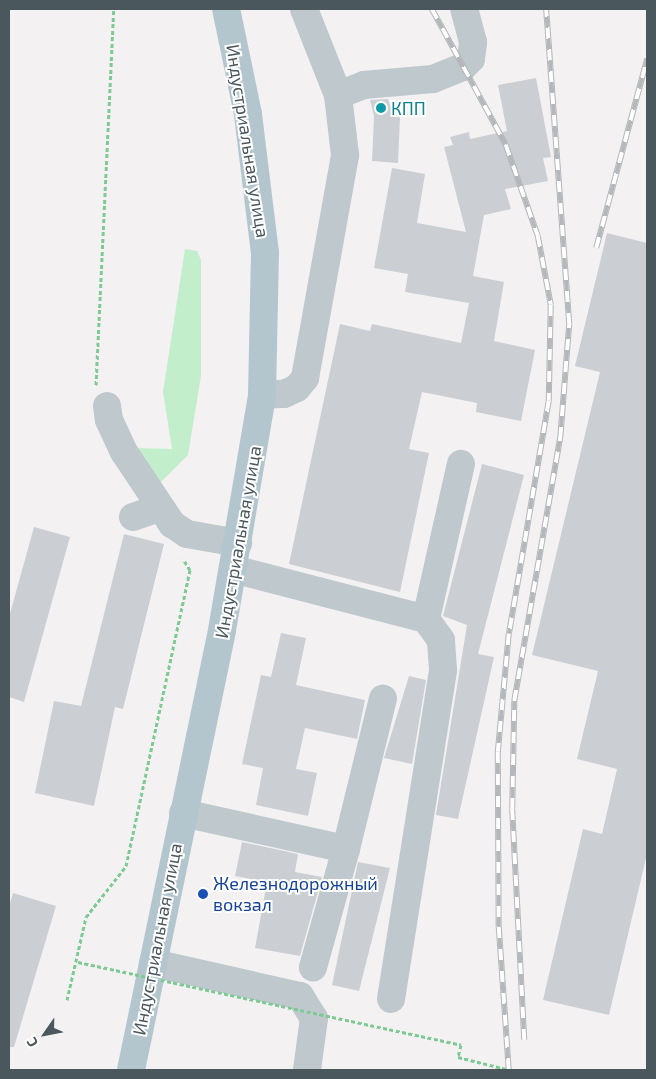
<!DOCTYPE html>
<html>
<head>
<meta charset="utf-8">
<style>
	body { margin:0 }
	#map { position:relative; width:656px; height:1079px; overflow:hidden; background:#f3f1f2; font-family:"Exo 2",sans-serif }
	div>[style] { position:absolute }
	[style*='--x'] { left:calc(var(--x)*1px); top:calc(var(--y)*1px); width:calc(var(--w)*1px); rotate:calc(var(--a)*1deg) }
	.green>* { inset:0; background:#c3eecb }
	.building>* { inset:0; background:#cbcfd3 }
	.path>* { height:3px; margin-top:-1.5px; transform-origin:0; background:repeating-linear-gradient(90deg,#7dca94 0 4px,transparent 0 6.5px) }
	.minor>* { height:28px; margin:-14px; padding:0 14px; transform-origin:14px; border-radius:14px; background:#bec8cd }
	.major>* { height:28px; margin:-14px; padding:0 14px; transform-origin:14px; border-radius:14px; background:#b3c6ce }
	.rail>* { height:5.5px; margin-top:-2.75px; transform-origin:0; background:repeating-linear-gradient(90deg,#fff 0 11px,#b4b8bb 0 22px); box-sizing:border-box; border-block:1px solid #b4b8bb }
	.path-bridge>* { height:3px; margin-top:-1.5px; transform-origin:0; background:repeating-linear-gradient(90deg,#7dca94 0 4px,transparent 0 6.5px) }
	.dots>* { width:14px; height:14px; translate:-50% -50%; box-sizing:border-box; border:2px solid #fff; border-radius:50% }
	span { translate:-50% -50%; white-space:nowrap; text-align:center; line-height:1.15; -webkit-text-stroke:4px #fff; paint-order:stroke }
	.culture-label { font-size:18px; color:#0d838f }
	.left { translate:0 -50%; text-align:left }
	.street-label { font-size:18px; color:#4a585e }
	.transit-label { font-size:18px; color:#164399 }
	.frame { position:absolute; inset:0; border:10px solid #4a585e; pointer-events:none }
	.north { position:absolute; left:20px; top:1009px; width:50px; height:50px; -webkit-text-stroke:4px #fff; paint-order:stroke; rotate:237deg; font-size:14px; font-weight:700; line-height:20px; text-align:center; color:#4a585e }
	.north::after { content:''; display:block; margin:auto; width:18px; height:22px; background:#4a585e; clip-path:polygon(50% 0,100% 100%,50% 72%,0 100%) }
</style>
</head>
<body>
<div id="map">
	<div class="green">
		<div style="clip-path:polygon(185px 249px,197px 251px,201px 260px,201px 376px,188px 455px,159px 484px,135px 448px,172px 449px,163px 392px)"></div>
	</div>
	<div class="building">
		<div style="clip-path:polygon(536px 78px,551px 157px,543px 158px,548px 181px,505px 189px,511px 209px,484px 215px,473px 276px,504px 282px,494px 341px,535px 350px,521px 421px,476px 412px,477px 403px,422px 392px,409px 449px,429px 453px,400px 592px,289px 564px,340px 324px,370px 331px,372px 324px,461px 343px,469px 303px,405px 292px,408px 274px,374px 268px,392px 168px,425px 174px,417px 223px,466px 232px,444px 147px,453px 145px,450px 137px,469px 132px,470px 139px,507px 131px,498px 85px)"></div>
		<div style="clip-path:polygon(388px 99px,394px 117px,400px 117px,398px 163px,372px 161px,374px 116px,370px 100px)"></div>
		<div style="clip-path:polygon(607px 233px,647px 243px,647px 854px,609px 1015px,543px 1000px,583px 829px,602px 834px,617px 769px,577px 759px,598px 671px,532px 655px,600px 372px,575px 366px)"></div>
		<div style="clip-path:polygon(482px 464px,524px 475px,478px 654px,494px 657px,458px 819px,436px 815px,467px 625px,443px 616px)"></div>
		<div style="clip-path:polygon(34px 527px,70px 537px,24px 702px,9px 697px,9px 617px)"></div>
		<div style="clip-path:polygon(124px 534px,164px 544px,123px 709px,115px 707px,94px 806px,35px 793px,54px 701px,81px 706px)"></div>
		<div style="clip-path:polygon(281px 633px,306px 638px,296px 685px,365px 700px,357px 739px,305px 728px,296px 769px,317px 773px,308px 816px,256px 805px,263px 768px,242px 764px,261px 675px,271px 677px)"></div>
		<div style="clip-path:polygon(409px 676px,426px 680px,412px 764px,384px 758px)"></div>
		<div style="clip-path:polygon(242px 842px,298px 854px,295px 872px,322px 877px,300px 956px,255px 948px,267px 882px,235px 876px)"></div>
		<div style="clip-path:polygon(358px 862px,390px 868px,359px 991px,332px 985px)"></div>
		<div style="clip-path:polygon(13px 893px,56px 906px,14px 1047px,9px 1047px,9px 907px)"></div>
	</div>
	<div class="path">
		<div style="--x:96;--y:385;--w:376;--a:-87.3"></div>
		<div style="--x:67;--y:1000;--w:85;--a:-77.1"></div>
		<div style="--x:86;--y:917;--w:65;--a:-51.9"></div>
		<div style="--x:126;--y:866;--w:303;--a:-77.8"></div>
		<div style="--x:190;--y:570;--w:13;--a:-122"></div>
	</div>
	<div class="minor">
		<div style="--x:338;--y:95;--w:28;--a:-21"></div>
		<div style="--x:364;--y:85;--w:69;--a:-5"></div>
		<div style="--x:433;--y:79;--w:32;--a:-22"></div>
		<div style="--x:463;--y:67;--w:11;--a:-45"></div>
		<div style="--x:471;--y:59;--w:17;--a:-83"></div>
		<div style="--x:473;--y:42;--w:34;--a:-105"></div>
		<div style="--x:262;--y:395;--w:22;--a:-3"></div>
		<div style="--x:284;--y:394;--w:14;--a:-25"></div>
		<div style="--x:297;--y:388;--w:13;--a:-51"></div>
		<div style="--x:305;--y:378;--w:227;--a:-79.8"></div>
		<div style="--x:345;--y:155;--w:60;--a:-96.7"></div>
		<div style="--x:338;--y:95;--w:92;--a:-111.6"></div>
		<div style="--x:107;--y:406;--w:14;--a:82"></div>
		<div style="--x:109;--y:420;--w:35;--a:65"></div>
		<div style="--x:124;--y:452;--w:87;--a:56.3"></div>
		<div style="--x:172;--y:524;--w:18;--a:34"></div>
		<div style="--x:187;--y:534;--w:52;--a:10"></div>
		<div style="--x:133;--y:517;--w:28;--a:-19"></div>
		<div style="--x:233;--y:569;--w:199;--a:14.5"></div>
		<div style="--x:426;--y:619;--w:159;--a:-77.3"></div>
		<div style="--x:183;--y:813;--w:167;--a:12.5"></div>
		<div style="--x:346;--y:849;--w:123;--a:105.6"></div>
		<div style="--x:346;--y:849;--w:155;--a:-76.2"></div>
		<div style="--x:153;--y:963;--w:151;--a:12.7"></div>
		<div style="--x:300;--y:996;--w:26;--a:58"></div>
		<div style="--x:314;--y:1018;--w:52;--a:97.7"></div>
		<div style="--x:391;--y:999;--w:333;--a:-81"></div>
		<div style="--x:443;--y:670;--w:30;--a:-94"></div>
		<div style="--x:441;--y:640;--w:26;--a:-126"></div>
	</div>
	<div class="major">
		<div style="--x:131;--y:1070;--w:449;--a:-78.3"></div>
		<div style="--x:222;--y:630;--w:238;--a:-80.3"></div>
		<div style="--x:262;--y:395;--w:142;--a:-88.8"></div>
		<div style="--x:265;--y:253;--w:140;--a:-97"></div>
		<div style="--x:248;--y:114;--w:107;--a:-101.8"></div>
	</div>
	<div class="rail">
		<div style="--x:432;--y:9;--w:155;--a:61.4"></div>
		<div style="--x:506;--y:145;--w:96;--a:70.6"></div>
		<div style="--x:538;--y:236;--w:70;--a:79.3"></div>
		<div style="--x:551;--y:305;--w:96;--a:91.2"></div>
		<div style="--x:549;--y:401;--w:236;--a:99.7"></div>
		<div style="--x:509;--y:634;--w:119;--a:95.3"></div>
		<div style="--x:498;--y:752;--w:175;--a:89.7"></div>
		<div style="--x:499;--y:927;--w:143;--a:86"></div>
		<div style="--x:596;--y:248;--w:196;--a:-74.9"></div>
		<div style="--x:524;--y:1040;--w:231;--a:-93"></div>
		<div style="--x:512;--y:809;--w:108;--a:-88.9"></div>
		<div style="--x:514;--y:701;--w:267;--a:-80.1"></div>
		<div style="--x:560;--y:438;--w:114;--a:-85.5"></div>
		<div style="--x:569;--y:324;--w:316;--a:-94.2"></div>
	</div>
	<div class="path-bridge">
		<div style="--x:78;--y:962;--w:392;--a:12.2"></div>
		<div style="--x:461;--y:1045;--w:12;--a:104"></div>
		<div style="--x:458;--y:1057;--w:54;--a:14"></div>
	</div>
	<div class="dots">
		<div style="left:381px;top:108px;background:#0f9aa8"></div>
		<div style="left:203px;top:894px;background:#1a4fb4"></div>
	</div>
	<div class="culture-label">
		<span class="left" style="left:391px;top:108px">КПП</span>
	</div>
	<div class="street-label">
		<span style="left:248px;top:141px;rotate:81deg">Индустриальная улица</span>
		<span style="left:238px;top:542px;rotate:-80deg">Индустриальная улица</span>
		<span style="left:157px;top:939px;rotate:-79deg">Индустриальная улица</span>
	</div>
	<div class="transit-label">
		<span class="left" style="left:213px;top:894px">Железнодорожный<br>вокзал</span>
	</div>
	<div class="frame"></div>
	<div class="north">С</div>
</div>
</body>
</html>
